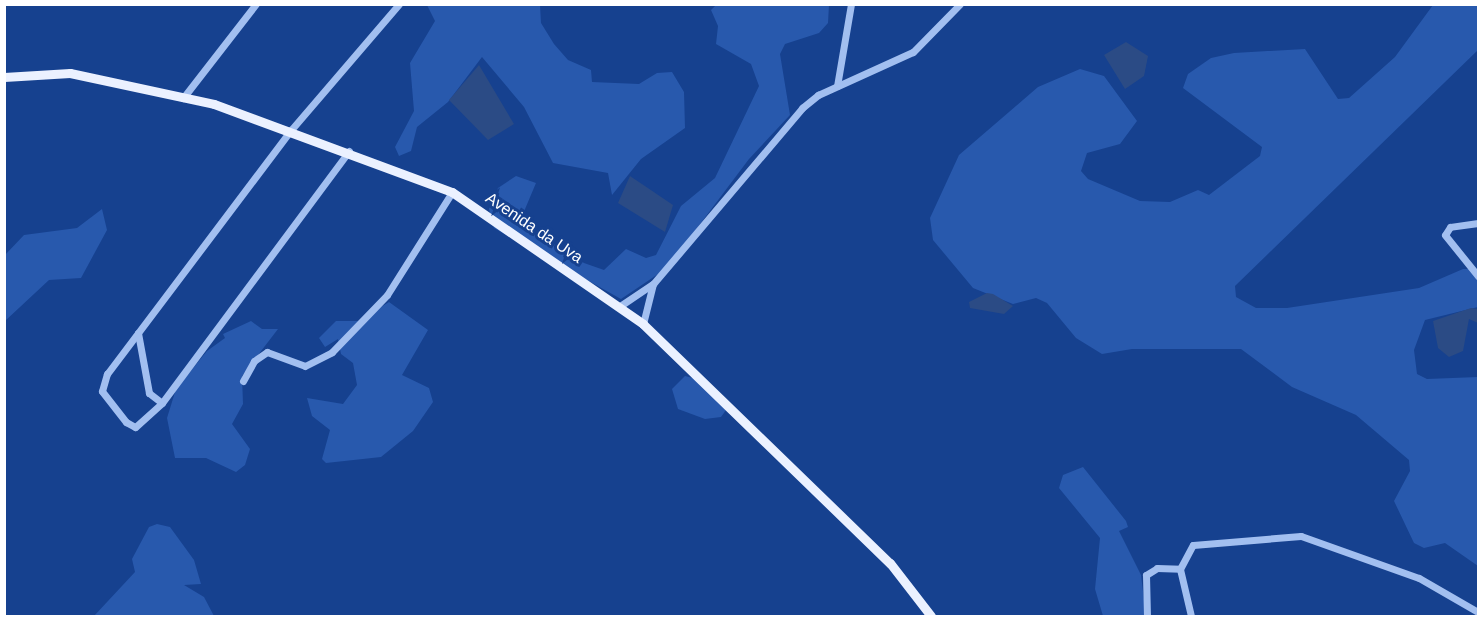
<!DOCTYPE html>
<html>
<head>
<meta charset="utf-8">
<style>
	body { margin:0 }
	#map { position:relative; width:1483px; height:621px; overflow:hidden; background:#16418f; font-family:Helvetica,sans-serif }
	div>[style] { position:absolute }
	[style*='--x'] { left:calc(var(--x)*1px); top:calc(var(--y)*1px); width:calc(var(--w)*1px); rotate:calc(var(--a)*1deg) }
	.green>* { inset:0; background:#2859ad }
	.water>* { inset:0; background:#2b4b85 }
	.minor>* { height:7px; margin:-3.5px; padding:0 3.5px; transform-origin:3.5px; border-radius:3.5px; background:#a2bff0 }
	.major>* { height:9px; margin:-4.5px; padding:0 4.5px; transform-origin:4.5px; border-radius:4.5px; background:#ebf1ff }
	span { translate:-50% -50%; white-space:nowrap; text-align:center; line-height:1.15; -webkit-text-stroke:6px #16418f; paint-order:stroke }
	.street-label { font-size:16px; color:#fff }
	.frame { position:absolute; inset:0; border:6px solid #fff; pointer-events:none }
</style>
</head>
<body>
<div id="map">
	<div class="green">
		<div style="clip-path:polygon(717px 4px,829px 5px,828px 23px,819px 33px,785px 44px,780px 54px,790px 115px,749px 159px,667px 268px,621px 299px,494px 228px,489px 209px,498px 188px,516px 176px,536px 183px,520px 221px,584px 263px,604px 270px,626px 249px,646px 258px,656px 255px,681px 206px,715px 178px,759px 86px,751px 64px,716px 44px,718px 26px,711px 10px)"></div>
		<div style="clip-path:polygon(427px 5px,540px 5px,541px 23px,554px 44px,568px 60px,591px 70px,592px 82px,639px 84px,657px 73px,672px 72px,684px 92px,685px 128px,641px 159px,612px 195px,608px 173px,553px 163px,524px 107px,482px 57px,448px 102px,417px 127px,411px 151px,399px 156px,395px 147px,414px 111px,410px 63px,435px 21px)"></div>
		<div style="clip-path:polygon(1433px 5px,1478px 5px,1478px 50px,1235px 286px,1236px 297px,1256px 308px,1287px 308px,1419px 288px,1463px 269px,1478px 269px,1478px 307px,1425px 320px,1414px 350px,1417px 374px,1427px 379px,1478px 377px,1478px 566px,1445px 543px,1424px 548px,1414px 543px,1394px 501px,1410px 471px,1409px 460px,1356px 415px,1292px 387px,1241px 349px,1132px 349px,1102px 354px,1076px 338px,1047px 303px,1036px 298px,1013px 304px,973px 288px,933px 240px,930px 218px,959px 155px,1038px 87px,1080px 69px,1104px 76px,1137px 121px,1120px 144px,1087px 153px,1081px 171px,1088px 179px,1140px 201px,1170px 202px,1198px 190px,1209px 195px,1260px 156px,1262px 147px,1183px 88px,1188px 74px,1211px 58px,1234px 53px,1305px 49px,1338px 99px,1349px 98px,1395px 57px)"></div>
		<div style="clip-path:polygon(102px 209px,107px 230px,81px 278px,49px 280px,5px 321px,5px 255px,24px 235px,77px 228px)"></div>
		<div style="clip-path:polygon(389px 302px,428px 330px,402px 375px,429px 388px,433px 402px,413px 431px,381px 457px,326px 463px,322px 459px,330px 430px,312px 416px,307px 398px,343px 404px,357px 385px,353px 363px,341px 354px,338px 339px,325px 347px,319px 338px,336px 321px,358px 321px)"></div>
		<div style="clip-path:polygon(251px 321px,262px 329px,278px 329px,242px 376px,243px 404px,232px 424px,250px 449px,245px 465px,236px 472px,206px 458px,175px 458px,167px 418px,176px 389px,207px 351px,225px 338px,223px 334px)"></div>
		<div style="clip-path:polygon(685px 376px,697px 379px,726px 410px,721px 417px,705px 419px,678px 409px,672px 389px)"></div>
		<div style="clip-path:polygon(1083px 467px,1126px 521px,1128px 527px,1119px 531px,1141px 575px,1146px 616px,1103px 616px,1095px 589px,1100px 538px,1059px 488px,1063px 475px)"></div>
		<div style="clip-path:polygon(157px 524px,170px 527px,194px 560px,201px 584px,184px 585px,204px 597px,214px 616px,94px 616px,135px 572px,132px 559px,149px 527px)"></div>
	</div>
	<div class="water">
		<div style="clip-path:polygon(1126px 42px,1148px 56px,1144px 76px,1125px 89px,1104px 55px)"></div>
		<div style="clip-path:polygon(479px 65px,514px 124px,488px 140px,449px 100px)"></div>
		<div style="clip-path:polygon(630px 176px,673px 205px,665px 232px,618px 203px)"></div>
		<div style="clip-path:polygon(987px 293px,993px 294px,1013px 306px,1004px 314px,970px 308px,969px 302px)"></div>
		<div style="clip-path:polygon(1471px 308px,1478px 309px,1478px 323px,1469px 319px,1463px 351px,1449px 357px,1438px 348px,1433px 321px)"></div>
	</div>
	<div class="minor">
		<div style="--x:837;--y:86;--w:83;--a:-80.3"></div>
		<div style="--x:183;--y:98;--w:119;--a:-52.2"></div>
		<div style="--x:349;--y:151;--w:314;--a:126.6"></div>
		<div style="--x:162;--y:403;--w:36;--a:138"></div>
		<div style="--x:135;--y:427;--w:10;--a:-151"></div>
		<div style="--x:126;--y:422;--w:39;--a:-128"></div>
		<div style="--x:102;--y:391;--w:18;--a:-74"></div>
		<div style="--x:107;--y:374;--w:306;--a:-53"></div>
		<div style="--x:291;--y:130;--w:166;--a:-49.4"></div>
		<div style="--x:1478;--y:223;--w:28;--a:172"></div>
		<div style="--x:1450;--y:227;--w:9;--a:122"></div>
		<div style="--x:1445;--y:235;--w:53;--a:51.2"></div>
		<div style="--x:620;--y:306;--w:40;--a:-34"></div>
		<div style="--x:653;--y:284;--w:231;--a:-49.7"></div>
		<div style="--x:802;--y:108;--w:21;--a:-39"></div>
		<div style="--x:818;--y:95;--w:104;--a:-24.4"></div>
		<div style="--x:913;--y:52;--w:67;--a:-45.6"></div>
		<div style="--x:643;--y:324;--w:41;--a:-76"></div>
		<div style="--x:138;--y:333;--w:61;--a:79.6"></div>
		<div style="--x:149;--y:393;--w:16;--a:38"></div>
		<div style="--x:243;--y:381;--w:23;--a:-61"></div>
		<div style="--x:254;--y:361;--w:16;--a:-35"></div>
		<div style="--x:267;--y:352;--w:40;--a:20.2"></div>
		<div style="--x:305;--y:366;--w:30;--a:-27"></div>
		<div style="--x:332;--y:352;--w:79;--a:-46"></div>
		<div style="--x:387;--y:295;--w:122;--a:-57.7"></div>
		<div style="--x:1147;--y:616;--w:41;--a:-91.4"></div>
		<div style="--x:1146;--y:575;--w:13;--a:-32"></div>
		<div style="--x:1157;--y:568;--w:23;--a:2"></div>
		<div style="--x:1191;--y:616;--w:48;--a:-103.2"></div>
		<div style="--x:1180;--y:569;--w:27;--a:-62"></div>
		<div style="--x:1193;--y:545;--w:108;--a:-4.8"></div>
		<div style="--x:1301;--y:536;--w:125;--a:19.6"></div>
		<div style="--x:1419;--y:578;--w:68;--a:30"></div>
	</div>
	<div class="major">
		<div style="--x:4;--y:77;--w:66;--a:-3.5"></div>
		<div style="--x:70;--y:73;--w:147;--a:12.1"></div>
		<div style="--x:214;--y:104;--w:254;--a:20.3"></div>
		<div style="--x:452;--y:192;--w:232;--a:34.6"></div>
		<div style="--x:643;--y:324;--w:344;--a:44.1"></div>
		<div style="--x:890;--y:563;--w:67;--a:52.3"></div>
	</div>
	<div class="street-label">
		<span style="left:534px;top:228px;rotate:34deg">Avenida da Uva</span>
	</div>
	<div class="frame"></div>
</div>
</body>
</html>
